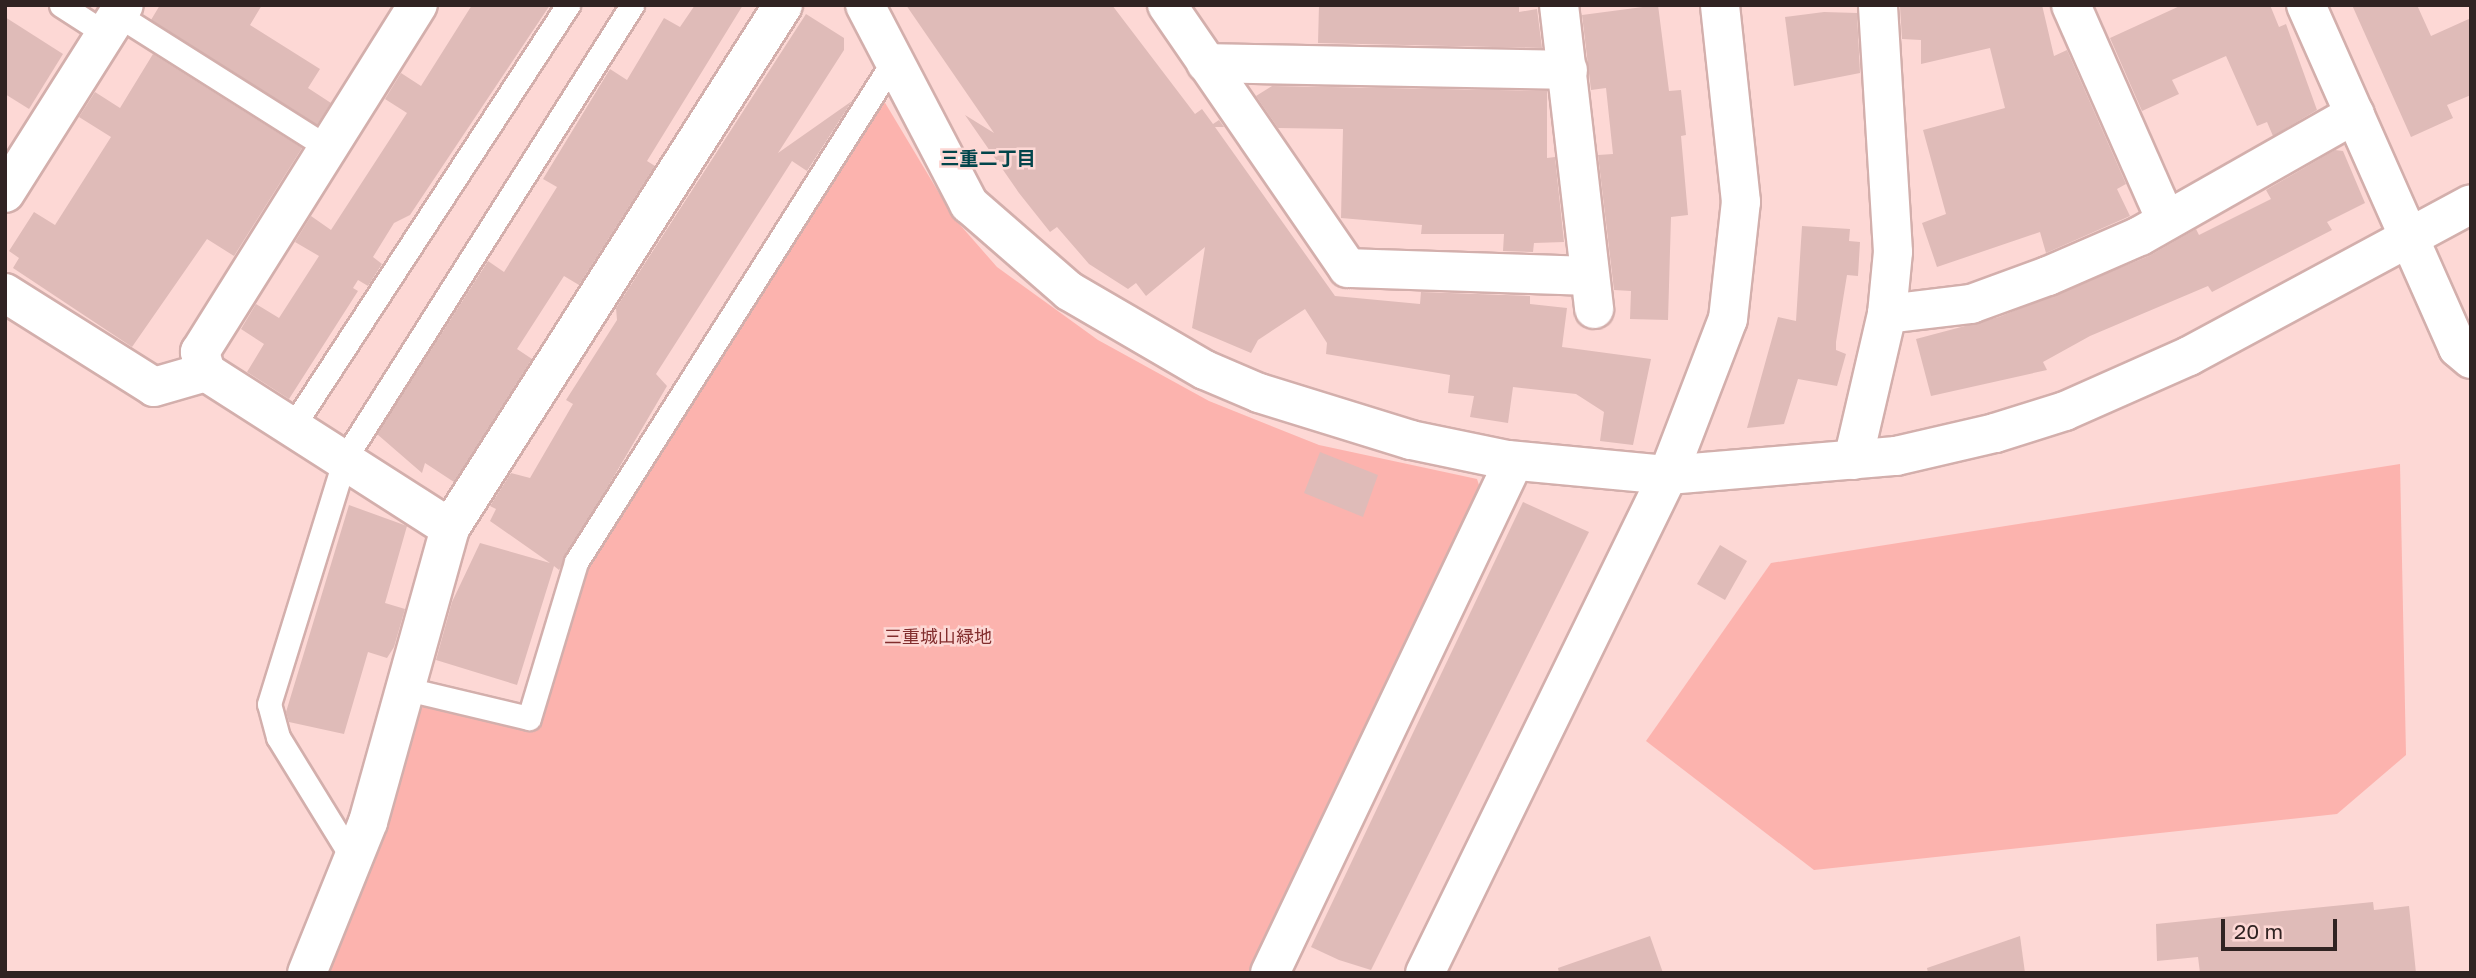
<!DOCTYPE html>
<html>
<head>
<meta charset="utf-8">
<style>
	body { margin:0 }
	#map { position:relative; width:2476px; height:978px; overflow:hidden; background:#fdd8d5; font-family:"Golos Text","Noto Sans JP",sans-serif }
	div>[style] { position:absolute }
	[style*='--x'] { left:calc(var(--x)*1px); top:calc(var(--y)*1px); width:calc(var(--w)*1px); rotate:calc(var(--a)*1deg) }
	.green>* { inset:0; background:#fcb3ae }
	.building>* { inset:0; background:#dfbbb8 }
	.roads { filter:drop-shadow(2px 0 #d3afac) drop-shadow(-2px 0 #d3afac) drop-shadow(0 2px #d3afac) drop-shadow(0 -2px #d3afac) }
	.lane>* { height:23px; margin:-11.5px; padding:0 11.5px; transform-origin:11.5px; border-radius:11.5px; background:#fff }
	.street>* { height:38px; margin:-19px; padding:0 19px; transform-origin:19px; border-radius:19px; background:#fff }
	.secondary>* { height:38px; margin:-19px; padding:0 19px; transform-origin:19px; border-radius:19px; background:#fff }
	span { translate:-50% -50%; white-space:nowrap; text-align:center; line-height:1.15; -webkit-text-stroke:5px #fdd8d5; paint-order:stroke }
	.park-label { font-size:18px; color:#822d2d }
	.neighbourhood-label { font-size:19px; color:#02454b; font-weight:700 }
	.frame { position:absolute; inset:0; border:7px solid #302322; pointer-events:none }
	.scale { position:absolute; left:2221px; top:919px; width:116px; height:32px; box-sizing:border-box; border:4px solid #302322; border-top:0; padding-left:9px; font-size:21px; line-height:24px; white-space:nowrap; color:#302322; -webkit-text-stroke:5px #fdd8d5; paint-order:stroke }
</style>
</head>
<body>
<div id="map">
	<div class="green">
		<div style="clip-path:polygon(881px 96px,954px 218px,997px 267px,1098px 340px,1209px 401px,1319px 445px,1477px 479px,1482px 494px,1253px 973px,326px 973px,379px 842px,423px 700px,534px 728px,579px 578px)"></div>
		<div style="clip-path:polygon(2400px 464px,2406px 755px,2337px 814px,1814px 870px,1646px 741px,1771px 563px)"></div>
	</div>
	<div class="building">
		<div style="clip-path:polygon(160px 5px,262px 5px,250px 25px,320px 69px,308px 88px,331px 103px,317px 125px,151px 20px)"></div>
		<div style="clip-path:polygon(472px 5px,550px 5px,410px 215px,394px 223px,373px 257px,382px 264px,368px 286px,358px 280px,353px 288px,358px 291px,289px 399px,247px 372px,264px 344px,241px 329px,256px 304px,279px 318px,319px 256px,295px 242px,311px 216px,331px 230px,407px 113px,385px 99px,401px 73px,421px 86px)"></div>
		<div style="clip-path:polygon(695px 5px,743px 5px,647px 161px,655px 166px,579px 285px,564px 276px,517px 349px,532px 359px,454px 482px,425px 463px,422px 473px,377px 434px,488px 261px,504px 272px,557px 187px,543px 179px,610px 69px,627px 80px,664px 18px,680px 27px)"></div>
		<div style="clip-path:polygon(906px 5px,1112px 5px,1195px 114px,1202px 109px,1213px 124px,1219px 120px,1224px 127px,1215px 127px,1335px 296px,1420px 304px,1421px 292px,1530px 296px,1530px 304px,1567px 308px,1562px 347px,1651px 359px,1633px 445px,1600px 441px,1604px 412px,1576px 394px,1513px 387px,1508px 423px,1470px 417px,1474px 396px,1448px 393px,1450px 375px,1326px 354px,1327px 343px,1305px 309px,1258px 340px,1251px 353px,1192px 328px,1205px 247px,1146px 296px,1136px 283px,1128px 289px,1089px 264px,1057px 227px,1050px 232px,1019px 193px,965px 115px,994px 133px)"></div>
		<div style="clip-path:polygon(1319px 5px,1519px 5px,1519px 12px,1537px 9px,1542px 48px,1318px 43px)"></div>
		<div style="clip-path:polygon(1658px 5px,1669px 91px,1681px 90px,1686px 135px,1681px 136px,1688px 215px,1671px 217px,1668px 320px,1630px 319px,1631px 291px,1614px 290px,1598px 155px,1613px 154px,1606px 88px,1591px 90px,1582px 15px)"></div>
		<div style="clip-path:polygon(2042px 5px,2054px 56px,2067px 50px,2126px 184px,2117px 189px,2130px 216px,2046px 253px,2040px 232px,1937px 267px,1922px 223px,1946px 214px,1923px 130px,2005px 108px,1990px 48px,1921px 64px,1921px 40px,1902px 39px,1900px 7px)"></div>
		<div style="clip-path:polygon(2182px 5px,2270px 5px,2279px 27px,2286px 24px,2317px 110px,2273px 136px,2267px 122px,2257px 126px,2226px 56px,2172px 80px,2179px 94px,2142px 111px,2110px 38px)"></div>
		<div style="clip-path:polygon(2352px 5px,2417px 5px,2431px 36px,2471px 18px,2471px 95px,2447px 105px,2453px 118px,2411px 137px)"></div>
		<div style="clip-path:polygon(1824px 12px,1857px 13px,1860px 73px,1794px 86px,1785px 17px)"></div>
		<div style="clip-path:polygon(806px 14px,844px 38px,844px 50px,778px 153px,852px 101px,807px 171px,792px 161px,656px 374px,667px 386px,559px 570px,554px 566px,517px 685px,436px 660px,452px 602px,480px 543px,550px 563px,490px 521px,496px 509px,490px 506px,511px 473px,530px 478px,573px 404px,566px 400px,617px 320px,616px 308px)"></div>
		<div style="clip-path:polygon(5px 17px,63px 54px,29px 109px,5px 94px)"></div>
		<div style="clip-path:polygon(153px 54px,302px 148px,234px 256px,207px 239px,132px 347px,13px 268px,19px 258px,9px 251px,34px 212px,55px 225px,111px 137px,79px 117px,95px 92px,120px 108px)"></div>
		<div style="clip-path:polygon(1272px 86px,1547px 91px,1547px 158px,1555px 157px,1564px 242px,1534px 243px,1533px 252px,1503px 251px,1504px 234px,1421px 234px,1422px 225px,1341px 218px,1343px 129px,1278px 128px,1256px 96px)"></div>
		<div style="clip-path:polygon(2335px 150px,2343px 151px,2365px 203px,2327px 222px,2332px 230px,2212px 292px,2208px 286px,2090px 336px,2043px 362px,2047px 370px,1931px 396px,1916px 339px,1999px 317px,2149px 256px,2196px 229px,2199px 235px,2271px 199px,2266px 190px)"></div>
		<div style="clip-path:polygon(1802px 226px,1850px 229px,1849px 241px,1860px 242px,1858px 276px,1847px 275px,1836px 342px,1836px 350px,1846px 354px,1837px 386px,1798px 379px,1784px 424px,1747px 428px,1778px 317px,1796px 321px)"></div>
		<div style="clip-path:polygon(1320px 452px,1378px 475px,1363px 517px,1304px 493px)"></div>
		<div style="clip-path:polygon(1523px 502px,1589px 532px,1371px 970px,1339px 960px,1311px 947px)"></div>
		<div style="clip-path:polygon(349px 505px,407px 526px,385px 603px,405px 609px,394px 647px,387px 658px,368px 652px,344px 734px,289px 722px,286px 712px)"></div>
		<div style="clip-path:polygon(1720px 545px,1747px 561px,1725px 600px,1697px 584px)"></div>
		<div style="clip-path:polygon(2373px 902px,2374px 910px,2409px 906px,2416px 973px,2200px 973px,2198px 957px,2157px 961px,2156px 924px)"></div>
		<div style="clip-path:polygon(1650px 936px,1663px 973px,1559px 973px,1558px 968px)"></div>
		<div style="clip-path:polygon(2020px 936px,2025px 973px,1928px 973px,1927px 968px)"></div>
	</div>
	<div class="roads">
		<div class="lane">
			<div style="--x:61;--y:5;--w:54;--a:32.8"></div>
			<div style="--x:118;--y:15;--w:249;--a:32.3"></div>
			<div style="--x:293;--y:426;--w:503;--a:-56.85"></div>
			<div style="--x:407;--y:689;--w:125;--a:13.4"></div>
			<div style="--x:529;--y:718;--w:163;--a:-73.2"></div>
			<div style="--x:576;--y:562;--w:592;--a:-57.63"></div>
			<div style="--x:353;--y:859;--w:143;--a:-121.6"></div>
			<div style="--x:278;--y:737;--w:34;--a:-105"></div>
			<div style="--x:269;--y:704;--w:257;--a:-72.8"></div>
			<div style="--x:345;--y:458;--w:536;--a:-57.64"></div>
		</div>
		<div class="street">
			<div style="--x:865;--y:5;--w:225;--a:62.4"></div>
			<div style="--x:969;--y:204;--w:133;--a:41"></div>
			<div style="--x:1069;--y:291;--w:157;--a:30.2"></div>
			<div style="--x:1205;--y:370;--w:59;--a:23.1"></div>
			<div style="--x:1259;--y:393;--w:159;--a:17.2"></div>
			<div style="--x:1411;--y:440;--w:99;--a:11.7"></div>
			<div style="--x:1508;--y:460;--w:161;--a:5.4"></div>
			<div style="--x:1668;--y:475;--w:229;--a:-4.8"></div>
			<div style="--x:1896;--y:456;--w:102;--a:-13.1"></div>
			<div style="--x:1995;--y:433;--w:73;--a:-17.4"></div>
			<div style="--x:2065;--y:411;--w:136;--a:-23.9"></div>
			<div style="--x:2189;--y:356;--w:320;--a:-28.3"></div>
			<div style="--x:1167;--y:5;--w:319;--a:55.5"></div>
			<div style="--x:1348;--y:268;--w:239;--a:1.9"></div>
			<div style="--x:1559;--y:5;--w:306;--a:83.4"></div>
			<div style="--x:2071;--y:5;--w:235;--a:66.2"></div>
			<div style="--x:2306;--y:5;--w:375;--a:66.1"></div>
			<div style="--x:2458;--y:348;--w:17;--a:40"></div>
			<div style="--x:1206;--y:63;--w:362;--a:1.1"></div>
			<div style="--x:5;--y:193;--w:222;--a:-57.7"></div>
			<div style="--x:5;--y:293;--w:176;--a:32.2"></div>
			<div style="--x:154;--y:387;--w:54;--a:-16.1"></div>
			<div style="--x:206;--y:372;--w:290;--a:32.6"></div>
			<div style="--x:1887;--y:314;--w:85;--a:-6.8"></div>
			<div style="--x:1971;--y:304;--w:82;--a:-20"></div>
			<div style="--x:2048;--y:276;--w:100;--a:-23.5"></div>
			<div style="--x:2140;--y:236;--w:247;--a:-29.6"></div>
			<div style="--x:206;--y:372;--w:21;--a:-107"></div>
			<div style="--x:200;--y:352;--w:410;--a:-57.9"></div>
			<div style="--x:1853;--y:460;--w:150;--a:-76.9"></div>
			<div style="--x:1887;--y:314;--w:62;--a:-84.5"></div>
			<div style="--x:1893;--y:252;--w:247;--a:-93.5"></div>
			<div style="--x:307;--y:973;--w:163;--a:-68"></div>
			<div style="--x:368;--y:822;--w:305;--a:-74.4"></div>
			<div style="--x:450;--y:528;--w:620;--a:-57.51"></div>
			<div style="--x:1270;--y:973;--w:567;--a:-64.52"></div>
		</div>
		<div class="secondary">
			<div style="--x:1425;--y:973;--w:554;--a:-63.99"></div>
			<div style="--x:1668;--y:475;--w:167;--a:-69"></div>
			<div style="--x:1728;--y:319;--w:118;--a:-83.7"></div>
			<div style="--x:1741;--y:202;--w:198;--a:-96.1"></div>
		</div>
	</div>
	<div class="park-label">
		<span style="left:938px;top:636px">三重城山緑地</span>
	</div>
	<div class="neighbourhood-label">
		<span style="left:988px;top:158px">三重二丁目</span>
	</div>
	<div class="frame"></div>
	<div class="scale">20 m</div>
</div>
</body>
</html>
